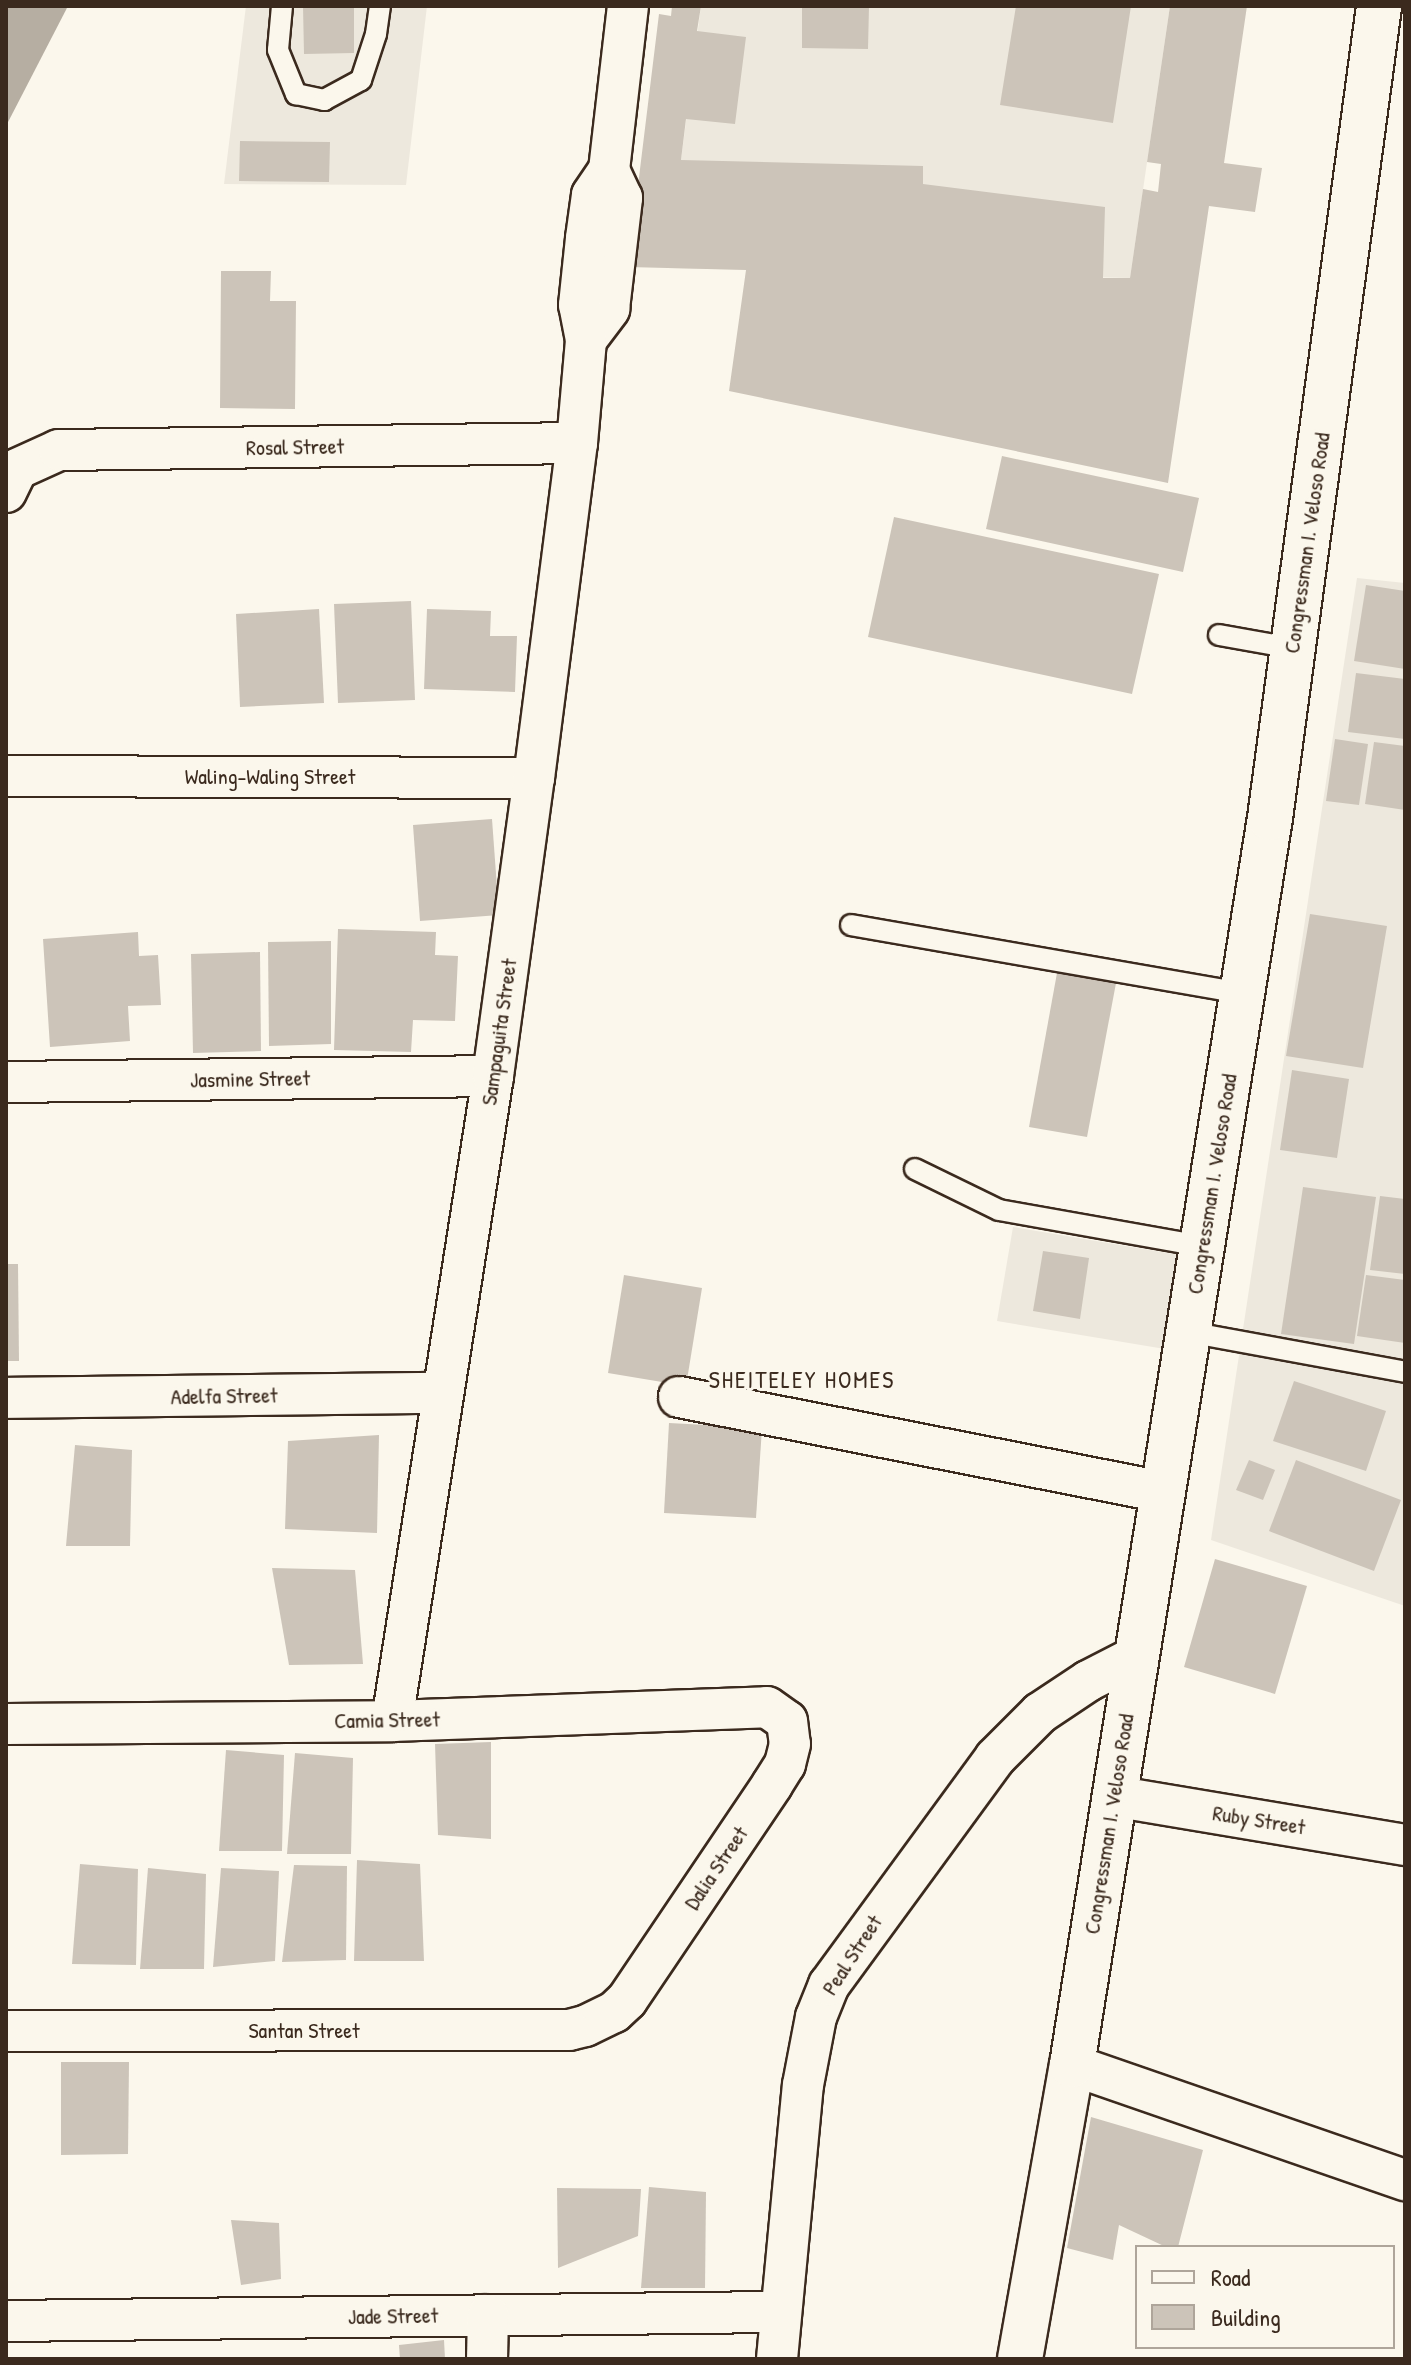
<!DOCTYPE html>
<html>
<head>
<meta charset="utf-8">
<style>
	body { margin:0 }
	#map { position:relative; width:1411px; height:2365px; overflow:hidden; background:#fbf7ec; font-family:"Patrick Hand",sans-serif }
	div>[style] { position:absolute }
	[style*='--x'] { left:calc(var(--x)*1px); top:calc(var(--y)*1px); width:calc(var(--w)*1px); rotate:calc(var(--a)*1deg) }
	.built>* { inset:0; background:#ede8dd }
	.water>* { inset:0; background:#b6aea2 }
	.building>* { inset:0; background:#ccc4b9 }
	.roads { filter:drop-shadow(2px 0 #3b2a1e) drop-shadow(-2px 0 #3b2a1e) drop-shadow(0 2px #3b2a1e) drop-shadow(0 -2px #3b2a1e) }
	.lane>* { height:20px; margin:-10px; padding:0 10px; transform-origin:10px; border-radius:10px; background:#fbf7ec }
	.street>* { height:40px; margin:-20px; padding:0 20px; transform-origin:20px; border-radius:20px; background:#fbf7ec }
	.secondary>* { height:44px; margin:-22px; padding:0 22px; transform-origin:22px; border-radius:22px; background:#fbf7ec }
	span { translate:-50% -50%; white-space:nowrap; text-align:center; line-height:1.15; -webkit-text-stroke:6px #fbf7ec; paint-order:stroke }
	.street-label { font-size:22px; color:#3b2a1e }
	.neighbourhood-label { font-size:24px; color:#3b2a1e; letter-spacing:2px }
	.frame { position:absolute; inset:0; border:8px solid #3b2a1e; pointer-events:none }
	.legend { position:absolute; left:1135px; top:2245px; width:260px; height:104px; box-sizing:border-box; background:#fbf7ec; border:2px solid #aea59a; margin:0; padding:10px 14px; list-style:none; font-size:24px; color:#3b2a1e }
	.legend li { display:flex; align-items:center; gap:16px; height:40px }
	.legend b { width:40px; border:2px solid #aea59a }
</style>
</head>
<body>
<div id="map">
	<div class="built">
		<div style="clip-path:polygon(246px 6px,427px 6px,406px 185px,224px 184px)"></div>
		<div style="clip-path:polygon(701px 6px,1170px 6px,1130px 278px,667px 268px)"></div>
		<div style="clip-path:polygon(1357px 578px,1405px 583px,1405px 1606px,1211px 1540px)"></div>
		<div style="clip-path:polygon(1013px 1227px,1179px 1255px,1165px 1349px,997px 1321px)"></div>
	</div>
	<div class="water">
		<div style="clip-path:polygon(6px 6px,68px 6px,6px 126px)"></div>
	</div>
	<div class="building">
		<div style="clip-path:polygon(303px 6px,354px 6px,354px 53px,304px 54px)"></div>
		<div style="clip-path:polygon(672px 6px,701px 6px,697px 31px,746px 37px,735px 124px,686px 119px,681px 160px,923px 166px,923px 184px,1105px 207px,1103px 278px,1130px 278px,1143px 189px,1158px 192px,1161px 164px,1147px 162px,1170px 6px,1247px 6px,1224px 163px,1262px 168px,1255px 212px,1209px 206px,1168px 483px,729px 391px,746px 270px,628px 267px,659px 14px,671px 16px)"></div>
		<div style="clip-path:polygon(802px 6px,869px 6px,868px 49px,802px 48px)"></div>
		<div style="clip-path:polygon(1016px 6px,1131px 6px,1113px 123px,1000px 105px)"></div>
		<div style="clip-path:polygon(240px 141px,330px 142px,329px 182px,239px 181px)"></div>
		<div style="clip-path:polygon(221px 271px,271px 271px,270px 301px,296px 301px,295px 409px,220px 408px)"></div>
		<div style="clip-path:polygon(1002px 456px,1199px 498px,1183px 572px,986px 529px)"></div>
		<div style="clip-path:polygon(894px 517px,1159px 574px,1132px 694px,868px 637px)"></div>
		<div style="clip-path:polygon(1366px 585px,1405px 591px,1405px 669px,1354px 661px)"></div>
		<div style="clip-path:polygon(411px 601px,415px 700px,338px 703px,334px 604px)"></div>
		<div style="clip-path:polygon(319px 609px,324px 703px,240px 707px,236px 614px)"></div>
		<div style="clip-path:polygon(427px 609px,491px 611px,490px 636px,517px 636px,515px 692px,424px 689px)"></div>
		<div style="clip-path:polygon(1356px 673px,1405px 679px,1405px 739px,1348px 732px)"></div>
		<div style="clip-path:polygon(1335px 739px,1368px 744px,1359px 805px,1326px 801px)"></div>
		<div style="clip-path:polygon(1374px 742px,1405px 746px,1405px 810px,1365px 804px)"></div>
		<div style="clip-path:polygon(492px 819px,499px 915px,420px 921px,413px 825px)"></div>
		<div style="clip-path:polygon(1310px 914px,1387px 926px,1363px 1068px,1286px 1056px)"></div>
		<div style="clip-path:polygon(338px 929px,436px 932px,435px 955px,458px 956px,455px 1021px,413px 1020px,411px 1052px,334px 1050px)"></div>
		<div style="clip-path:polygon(138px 932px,139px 956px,158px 955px,161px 1005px,128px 1006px,130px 1041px,50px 1047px,43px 939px)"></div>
		<div style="clip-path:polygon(331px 941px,331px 1044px,269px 1046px,268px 942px)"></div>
		<div style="clip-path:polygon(260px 952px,261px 1051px,193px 1053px,191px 954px)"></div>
		<div style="clip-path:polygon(1057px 973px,1116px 983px,1087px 1137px,1029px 1127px)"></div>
		<div style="clip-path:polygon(1292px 1070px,1349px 1079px,1337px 1158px,1280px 1150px)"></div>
		<div style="clip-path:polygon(1303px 1187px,1376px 1197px,1354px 1344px,1281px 1334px)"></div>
		<div style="clip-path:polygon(1380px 1196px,1405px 1199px,1405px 1274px,1370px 1270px)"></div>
		<div style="clip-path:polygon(1043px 1251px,1089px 1258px,1080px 1319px,1033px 1311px)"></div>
		<div style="clip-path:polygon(6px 1264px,18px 1264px,19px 1361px,6px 1361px)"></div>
		<div style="clip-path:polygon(624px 1275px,702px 1288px,686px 1386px,608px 1373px)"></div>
		<div style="clip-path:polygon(1366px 1275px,1405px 1280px,1405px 1343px,1357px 1336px)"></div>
		<div style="clip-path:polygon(1294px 1381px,1386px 1411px,1366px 1471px,1273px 1441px)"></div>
		<div style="clip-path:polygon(669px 1423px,762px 1428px,756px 1518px,664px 1513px)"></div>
		<div style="clip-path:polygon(379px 1435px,377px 1533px,285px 1529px,288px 1441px)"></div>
		<div style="clip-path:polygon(75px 1445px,132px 1450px,130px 1546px,66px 1546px)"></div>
		<div style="clip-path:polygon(1249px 1460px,1275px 1470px,1263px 1500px,1236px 1490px)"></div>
		<div style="clip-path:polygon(1296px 1460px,1401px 1500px,1374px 1571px,1269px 1531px)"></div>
		<div style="clip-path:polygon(1215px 1559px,1307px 1586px,1275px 1694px,1184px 1667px)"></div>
		<div style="clip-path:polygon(272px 1568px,355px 1570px,363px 1664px,289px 1665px)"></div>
		<div style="clip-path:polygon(491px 1742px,491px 1839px,438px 1835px,435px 1744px)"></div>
		<div style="clip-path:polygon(226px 1750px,284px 1755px,282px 1851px,219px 1851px)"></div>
		<div style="clip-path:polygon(295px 1753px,353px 1758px,351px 1854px,287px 1854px)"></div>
		<div style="clip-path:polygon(357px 1860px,420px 1864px,424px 1961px,354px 1961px)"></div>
		<div style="clip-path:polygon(80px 1864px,138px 1869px,136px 1965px,72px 1964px)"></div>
		<div style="clip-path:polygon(294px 1865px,347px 1866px,346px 1960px,282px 1962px)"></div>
		<div style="clip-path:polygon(148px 1868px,206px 1874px,204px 1969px,140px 1969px)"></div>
		<div style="clip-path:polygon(221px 1868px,279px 1871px,275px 1961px,213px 1967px)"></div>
		<div style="clip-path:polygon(61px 2062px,129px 2062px,128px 2154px,61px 2155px)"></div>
		<div style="clip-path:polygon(1091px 2117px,1203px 2150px,1178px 2247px,1166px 2247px,1119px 2225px,1113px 2260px,1067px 2248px)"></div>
		<div style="clip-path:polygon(649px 2187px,706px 2192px,705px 2288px,641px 2288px)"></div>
		<div style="clip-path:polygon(557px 2188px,641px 2189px,638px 2236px,558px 2268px)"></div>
		<div style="clip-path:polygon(231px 2220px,279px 2223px,281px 2279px,241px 2285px)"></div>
		<div style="clip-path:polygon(444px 2340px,445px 2359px,400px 2359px,399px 2345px)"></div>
	</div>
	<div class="roads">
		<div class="lane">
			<div style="--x:282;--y:6;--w:44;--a:95.2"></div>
			<div style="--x:278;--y:50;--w:48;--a:67.8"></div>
			<div style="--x:296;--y:94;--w:29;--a:12"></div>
			<div style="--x:324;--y:100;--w:42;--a:-28.4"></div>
			<div style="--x:361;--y:80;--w:48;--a:-71.9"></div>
			<div style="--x:376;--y:34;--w:28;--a:-82"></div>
			<div style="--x:1219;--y:635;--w:74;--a:10.1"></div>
			<div style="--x:851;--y:925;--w:397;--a:9.9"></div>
			<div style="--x:915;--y:1169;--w:93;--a:26"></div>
			<div style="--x:999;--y:1210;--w:206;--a:10.1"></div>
			<div style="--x:1188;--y:1332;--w:221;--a:10.4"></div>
		</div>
		<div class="street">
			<div style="--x:586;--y:340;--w:39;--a:-53"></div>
			<div style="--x:609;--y:309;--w:112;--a:-83.3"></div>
			<div style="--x:622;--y:198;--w:31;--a:-115"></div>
			<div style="--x:6;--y:492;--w:25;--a:-64"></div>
			<div style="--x:17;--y:469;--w:46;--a:-24.3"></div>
			<div style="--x:59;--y:450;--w:518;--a:-0.77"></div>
			<div style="--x:6;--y:776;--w:528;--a:0.22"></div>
			<div style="--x:6;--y:1082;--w:487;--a:-0.7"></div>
			<div style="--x:679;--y:1397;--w:492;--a:11.1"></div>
			<div style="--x:6;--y:1398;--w:435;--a:-0.7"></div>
			<div style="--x:392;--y:1721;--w:653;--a:-81.1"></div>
			<div style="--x:493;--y:1076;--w:301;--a:-82.2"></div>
			<div style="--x:534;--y:778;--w:338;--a:-82.7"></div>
			<div style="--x:577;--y:443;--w:103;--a:-85"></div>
			<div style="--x:586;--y:340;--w:36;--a:-101"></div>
			<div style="--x:579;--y:305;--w:67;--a:-84"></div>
			<div style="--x:586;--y:238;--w:43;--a:-82.1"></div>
			<div style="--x:592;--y:195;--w:30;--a:-56"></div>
			<div style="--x:609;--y:170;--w:165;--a:-83.4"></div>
			<div style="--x:6;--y:1724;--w:386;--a:-0.4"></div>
			<div style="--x:392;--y:1721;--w:375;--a:-2.1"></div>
			<div style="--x:767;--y:1707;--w:24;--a:35"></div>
			<div style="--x:787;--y:1721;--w:23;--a:83"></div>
			<div style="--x:790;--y:1744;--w:21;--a:104"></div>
			<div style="--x:785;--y:1764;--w:25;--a:122"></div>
			<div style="--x:772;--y:1785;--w:259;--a:124"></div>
			<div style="--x:627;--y:2000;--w:18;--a:137"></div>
			<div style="--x:614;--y:2012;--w:32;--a:154"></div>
			<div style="--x:585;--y:2026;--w:16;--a:166"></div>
			<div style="--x:569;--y:2030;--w:563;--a:179.9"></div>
			<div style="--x:1113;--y:1796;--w:296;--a:9.5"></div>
			<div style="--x:1072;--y:2065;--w:352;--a:19.1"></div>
			<div style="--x:6;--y:2321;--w:774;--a:-0.67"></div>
			<div style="--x:487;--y:2359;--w:44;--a:-88.7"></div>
			<div style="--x:777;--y:2359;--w:275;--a:-84.6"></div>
			<div style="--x:803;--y:2085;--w:69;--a:-79.2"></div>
			<div style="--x:816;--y:2017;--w:35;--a:-68"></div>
			<div style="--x:829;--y:1985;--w:281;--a:-53.8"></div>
			<div style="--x:995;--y:1758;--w:64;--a:-45"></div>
			<div style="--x:1040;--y:1713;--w:58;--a:-33.7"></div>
			<div style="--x:1088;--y:1681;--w:53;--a:-27.1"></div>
		</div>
		<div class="secondary">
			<div style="--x:1020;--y:2359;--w:299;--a:-80"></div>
			<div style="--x:1072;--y:2065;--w:1263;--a:-80.98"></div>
			<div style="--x:1270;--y:818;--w:819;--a:-82.35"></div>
		</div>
	</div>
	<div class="street-label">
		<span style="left:295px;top:447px;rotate:-1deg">Rosal Street</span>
		<span style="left:1307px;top:543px;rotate:-82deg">Congressman I. Veloso Road</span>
		<span style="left:270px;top:777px">Waling-Waling Street</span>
		<span style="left:499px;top:1032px;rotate:-82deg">Sampaguita Street</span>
		<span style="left:250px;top:1079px;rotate:-1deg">Jasmine Street</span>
		<span style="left:1212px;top:1184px;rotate:-81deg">Congressman I. Veloso Road</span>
		<span style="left:224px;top:1396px;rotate:-1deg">Adelfa Street</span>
		<span style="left:387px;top:1720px;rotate:-1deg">Camia Street</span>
		<span style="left:1259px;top:1820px;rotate:9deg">Ruby Street</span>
		<span style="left:1109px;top:1824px;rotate:-81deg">Congressman I. Veloso Road</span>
		<span style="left:716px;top:1868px;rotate:-56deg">Dalia Street</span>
		<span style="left:852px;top:1955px;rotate:-57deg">Peal Street</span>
		<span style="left:304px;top:2031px">Santan Street</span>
		<span style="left:393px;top:2316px;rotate:-1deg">Jade Street</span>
	</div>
	<div class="neighbourhood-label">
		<span style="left:802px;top:1380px">SHEITELEY HOMES</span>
	</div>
	<div class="frame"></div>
	<ul class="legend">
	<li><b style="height:10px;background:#fbf7ec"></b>Road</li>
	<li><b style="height:22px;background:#ccc4b9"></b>Building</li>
	</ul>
</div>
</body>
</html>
